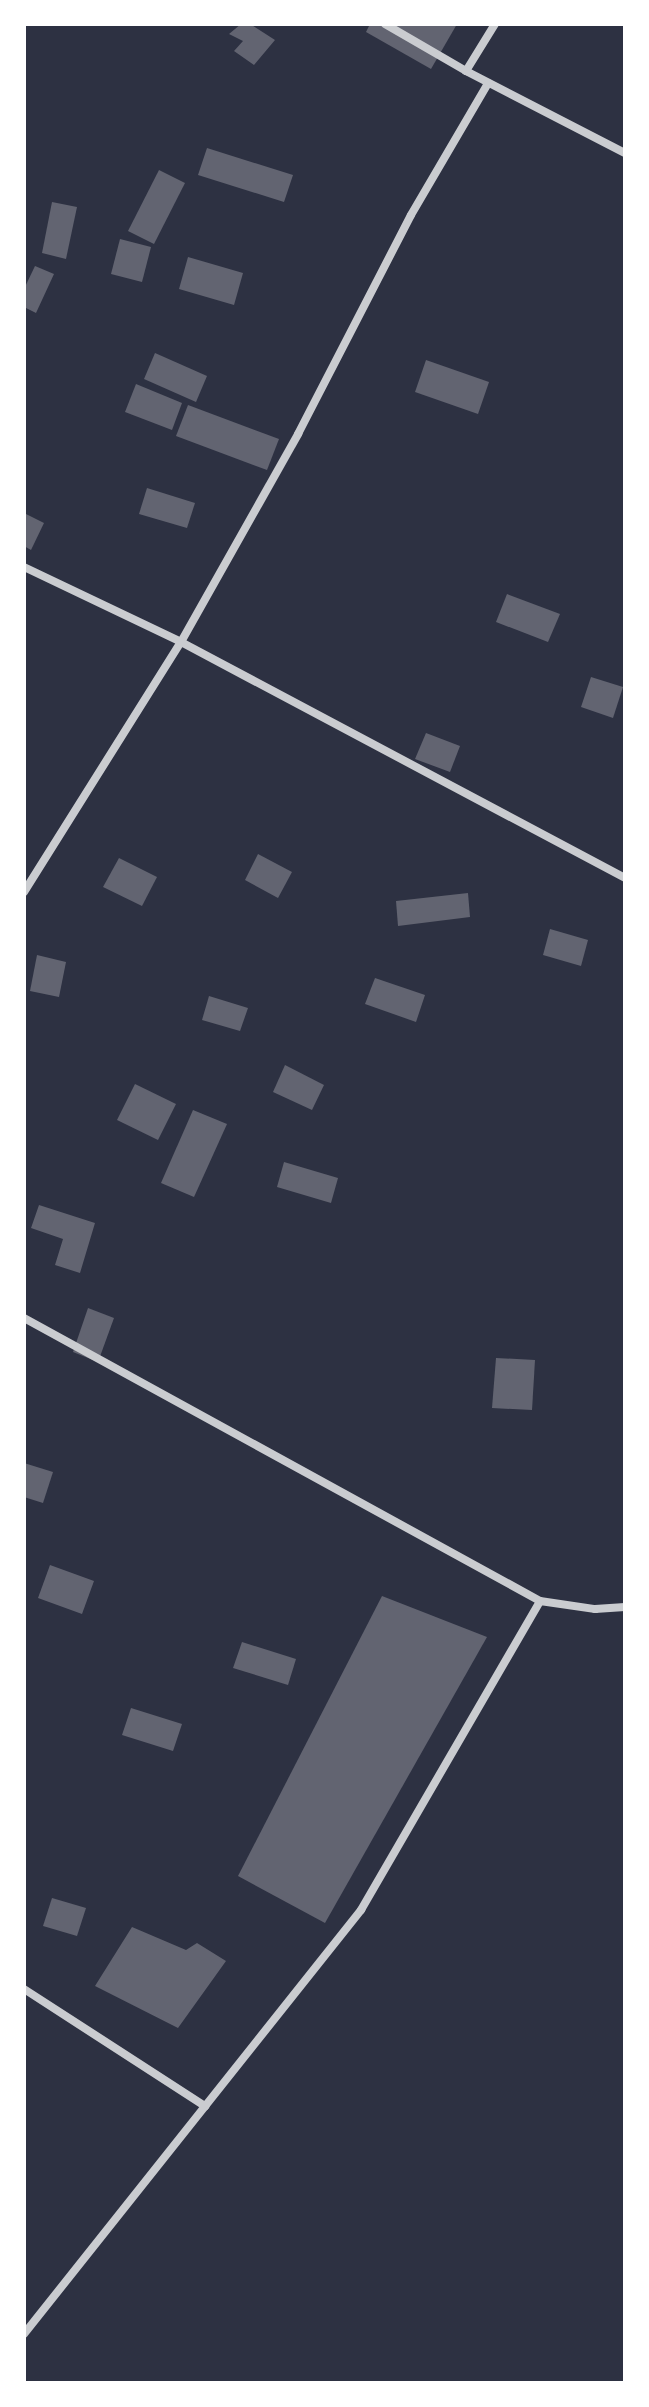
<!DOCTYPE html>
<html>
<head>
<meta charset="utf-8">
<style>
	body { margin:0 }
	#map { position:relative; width:649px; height:2407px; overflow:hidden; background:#2d3142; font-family:"Sofia Sans Condensed",sans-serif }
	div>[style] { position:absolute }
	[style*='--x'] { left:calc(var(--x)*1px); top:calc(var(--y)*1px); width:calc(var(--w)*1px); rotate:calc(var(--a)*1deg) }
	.building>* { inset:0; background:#626471 }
	.minor>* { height:8px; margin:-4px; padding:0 4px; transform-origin:4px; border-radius:4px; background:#caccd0 }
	span { translate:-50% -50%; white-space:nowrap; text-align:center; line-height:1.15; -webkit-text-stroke:6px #fff; paint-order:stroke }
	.frame { position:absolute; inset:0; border:26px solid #fff; pointer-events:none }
</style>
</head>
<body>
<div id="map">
	<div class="building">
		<div style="clip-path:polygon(241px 24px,250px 24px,275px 40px,254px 65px,234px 51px,243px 41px,229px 34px)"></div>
		<div style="clip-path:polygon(370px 24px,457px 24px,431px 69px,366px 32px)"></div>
		<div style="clip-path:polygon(207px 148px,293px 175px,284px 202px,198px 175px)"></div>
		<div style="clip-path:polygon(159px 170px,185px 183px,154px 244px,128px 231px)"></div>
		<div style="clip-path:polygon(52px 202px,77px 207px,66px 259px,42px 253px)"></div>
		<div style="clip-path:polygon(120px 239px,151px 247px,142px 282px,111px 274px)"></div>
		<div style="clip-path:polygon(188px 257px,243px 273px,234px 305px,179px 289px)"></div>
		<div style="clip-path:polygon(35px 266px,54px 274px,36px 313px,24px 307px,24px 289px)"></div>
		<div style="clip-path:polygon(155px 353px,207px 376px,196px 402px,144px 379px)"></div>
		<div style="clip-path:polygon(426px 360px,489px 382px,478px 414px,415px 392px)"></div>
		<div style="clip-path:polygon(136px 384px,182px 403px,172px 430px,125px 412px)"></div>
		<div style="clip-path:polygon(188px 405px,279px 439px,267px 470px,176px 436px)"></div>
		<div style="clip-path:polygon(147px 488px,195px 503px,187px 528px,139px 514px)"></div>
		<div style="clip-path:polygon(24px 513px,44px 523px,31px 550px,24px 546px)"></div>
		<div style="clip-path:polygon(507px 594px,560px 614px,548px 642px,496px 622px)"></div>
		<div style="clip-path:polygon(591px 677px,623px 687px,613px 718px,581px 707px)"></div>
		<div style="clip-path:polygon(426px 733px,460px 746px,450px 772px,415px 759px)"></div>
		<div style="clip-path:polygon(258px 854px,292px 872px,278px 898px,245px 880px)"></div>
		<div style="clip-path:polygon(119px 858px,157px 877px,142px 906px,103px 887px)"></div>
		<div style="clip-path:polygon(468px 893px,470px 917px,398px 926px,396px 901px)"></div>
		<div style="clip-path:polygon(550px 929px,588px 940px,581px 966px,543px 955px)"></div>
		<div style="clip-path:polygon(37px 955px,66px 962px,59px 997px,30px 991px)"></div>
		<div style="clip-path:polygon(375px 978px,425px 995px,416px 1022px,365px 1004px)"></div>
		<div style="clip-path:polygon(209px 996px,248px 1008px,240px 1031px,202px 1020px)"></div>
		<div style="clip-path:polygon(285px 1065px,324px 1085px,312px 1110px,273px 1092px)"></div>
		<div style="clip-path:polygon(135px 1084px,176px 1104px,158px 1140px,117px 1120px)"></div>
		<div style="clip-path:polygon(193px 1110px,227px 1124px,194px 1197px,161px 1183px)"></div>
		<div style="clip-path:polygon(284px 1162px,338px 1178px,331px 1203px,277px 1187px)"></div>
		<div style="clip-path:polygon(39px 1205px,95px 1223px,80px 1273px,55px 1265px,63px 1239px,31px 1228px)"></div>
		<div style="clip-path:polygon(88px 1308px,114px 1318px,98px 1362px,73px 1352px)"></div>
		<div style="clip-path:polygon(496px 1358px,535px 1360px,532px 1410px,492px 1408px)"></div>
		<div style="clip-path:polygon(24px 1463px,53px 1472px,43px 1503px,24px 1497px)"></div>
		<div style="clip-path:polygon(50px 1565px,94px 1581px,82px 1614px,38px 1598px)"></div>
		<div style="clip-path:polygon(382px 1596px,487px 1637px,325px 1923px,238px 1876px)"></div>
		<div style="clip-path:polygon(242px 1642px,296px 1659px,288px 1685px,233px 1668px)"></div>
		<div style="clip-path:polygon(131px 1708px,182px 1724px,173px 1751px,122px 1735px)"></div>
		<div style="clip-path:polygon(52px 1898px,86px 1908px,77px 1936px,43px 1926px)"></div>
		<div style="clip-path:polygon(132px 1927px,186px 1950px,197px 1943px,226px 1961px,178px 2028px,95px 1986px)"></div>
	</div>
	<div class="minor">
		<div style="--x:385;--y:24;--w:94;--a:30.1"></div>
		<div style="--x:466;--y:71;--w:179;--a:27.3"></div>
		<div style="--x:466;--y:71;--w:55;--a:-58.3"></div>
		<div style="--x:24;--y:567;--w:174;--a:25.5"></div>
		<div style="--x:181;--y:642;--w:503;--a:27.99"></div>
		<div style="--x:24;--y:892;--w:295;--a:-57.9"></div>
		<div style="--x:181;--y:642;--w:239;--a:-60.6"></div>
		<div style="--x:298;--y:434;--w:246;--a:-62.7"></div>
		<div style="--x:411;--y:215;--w:153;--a:-59.7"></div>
		<div style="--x:24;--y:1318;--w:589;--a:28.74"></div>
		<div style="--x:540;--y:1601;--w:56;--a:8.3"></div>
		<div style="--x:595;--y:1609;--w:30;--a:-4"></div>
		<div style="--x:24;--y:1989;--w:216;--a:32.9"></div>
		<div style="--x:24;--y:2334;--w:542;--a:-51.52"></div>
		<div style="--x:361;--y:1910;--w:357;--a:-59.9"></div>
	</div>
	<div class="frame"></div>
</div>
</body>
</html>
